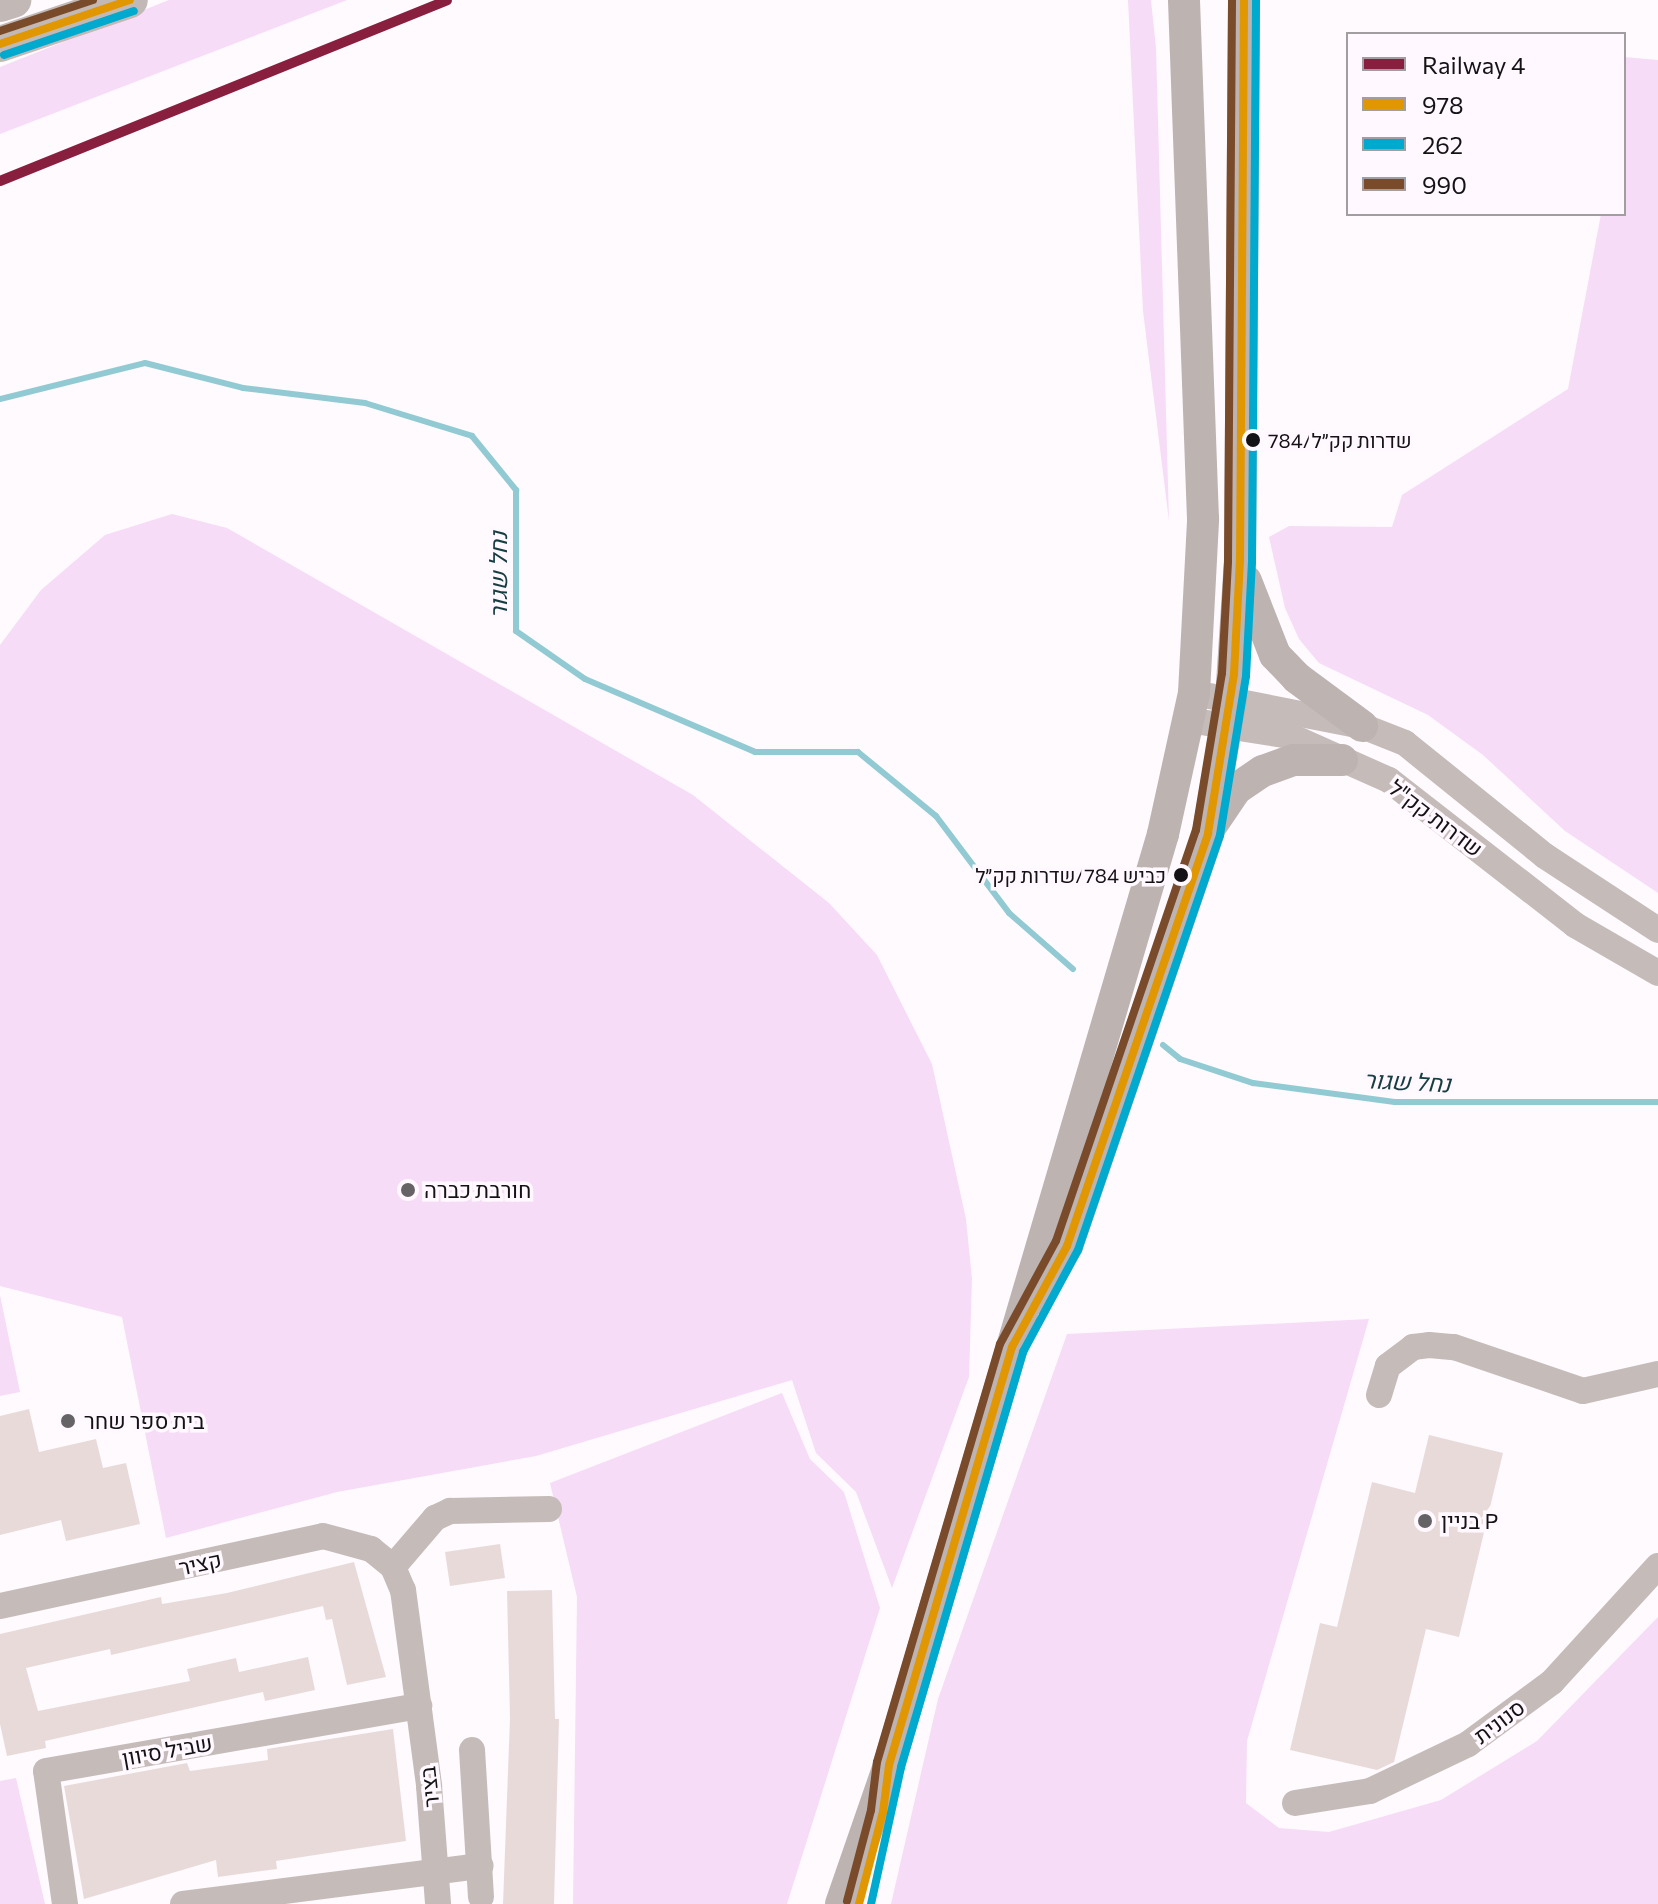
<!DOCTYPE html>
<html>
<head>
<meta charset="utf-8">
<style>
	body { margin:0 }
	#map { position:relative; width:1658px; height:1904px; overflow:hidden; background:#fefafe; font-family:Commissioner,Heebo,sans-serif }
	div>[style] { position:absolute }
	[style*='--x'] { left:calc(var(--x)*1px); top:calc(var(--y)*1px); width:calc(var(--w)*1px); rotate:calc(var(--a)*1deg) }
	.green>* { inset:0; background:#f6dcf6 }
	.stream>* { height:6px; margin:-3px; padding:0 3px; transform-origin:3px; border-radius:3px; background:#92cad3 }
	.building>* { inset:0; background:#e9dada }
	.minor>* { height:26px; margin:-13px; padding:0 13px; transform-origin:13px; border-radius:13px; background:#c5bcb9 }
	.major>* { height:32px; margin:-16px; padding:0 16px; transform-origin:16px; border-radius:16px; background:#bdb3b1 }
	.highway>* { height:36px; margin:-18px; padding:0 18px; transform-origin:18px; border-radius:18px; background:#c2b9b7 }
	.bus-1>* { height:8px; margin:-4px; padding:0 4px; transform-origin:4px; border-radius:4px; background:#e09702 }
	.bus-2>* { height:8px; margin:-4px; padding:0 4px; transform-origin:4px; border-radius:4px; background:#00a9ce }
	.bus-3>* { height:8px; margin:-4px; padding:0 4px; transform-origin:4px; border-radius:4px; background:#7a4b2a }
	.rail-1>* { height:10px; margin:-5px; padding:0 5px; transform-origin:5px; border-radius:5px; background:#891f3e }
	.dots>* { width:22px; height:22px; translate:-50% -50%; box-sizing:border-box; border:4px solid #fff9ff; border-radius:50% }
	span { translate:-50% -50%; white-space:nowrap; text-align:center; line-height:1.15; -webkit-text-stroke:7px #fff9ff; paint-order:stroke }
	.bus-label { font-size:20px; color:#141214 }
	.left { translate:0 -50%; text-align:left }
	.right { translate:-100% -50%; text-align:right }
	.street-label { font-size:22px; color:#141214 }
	.poi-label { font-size:22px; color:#141214 }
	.water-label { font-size:24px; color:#163d42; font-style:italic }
	.legend { position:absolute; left:1346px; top:32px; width:280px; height:184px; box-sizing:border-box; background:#fff9ff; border:2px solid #a19da1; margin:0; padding:10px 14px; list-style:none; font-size:24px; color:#141214 }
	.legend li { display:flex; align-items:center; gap:16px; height:40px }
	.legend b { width:40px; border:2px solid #a19da1 }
</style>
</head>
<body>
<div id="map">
	<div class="green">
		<div style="clip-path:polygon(169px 0,347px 0,0 134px,0 67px)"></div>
		<div style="clip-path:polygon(1128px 0,1151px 0,1156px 48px,1169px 521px,1143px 311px)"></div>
		<div style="clip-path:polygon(1624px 57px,1658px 60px,1658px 893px,1565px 831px,1483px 755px,1428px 715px,1319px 663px,1299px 639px,1285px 608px,1269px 537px,1289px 526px,1392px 527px,1402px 495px,1568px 389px,1601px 214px,1624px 214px)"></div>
		<div style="clip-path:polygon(172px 514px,227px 528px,693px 795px,829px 903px,877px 955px,932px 1064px,966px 1219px,972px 1279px,969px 1377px,892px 1588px,856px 1492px,816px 1453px,792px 1380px,536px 1456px,337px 1492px,166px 1538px,122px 1317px,0 1286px,0 645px,41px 590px,105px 535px)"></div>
		<div style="clip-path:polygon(0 1295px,20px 1392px,0 1396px)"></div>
		<div style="clip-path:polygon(1369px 1319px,1247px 1741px,1246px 1803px,1279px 1828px,1329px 1832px,1441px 1800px,1537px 1741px,1658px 1617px,1658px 1904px,891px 1904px,938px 1699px,1067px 1334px)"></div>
		<div style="clip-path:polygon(782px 1393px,810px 1459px,844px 1492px,880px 1608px,787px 1904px,573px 1904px,577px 1597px,550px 1483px)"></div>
		<div style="clip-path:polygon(16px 1778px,45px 1904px,0 1904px,0 1781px)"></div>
	</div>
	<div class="stream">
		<div style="--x:0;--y:399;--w:149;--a:-13.9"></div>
		<div style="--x:145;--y:363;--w:101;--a:14.3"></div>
		<div style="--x:243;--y:388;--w:123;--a:7"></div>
		<div style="--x:365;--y:403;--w:112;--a:17.1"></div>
		<div style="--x:472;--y:436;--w:70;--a:50.8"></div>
		<div style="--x:516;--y:490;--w:141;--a:90"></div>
		<div style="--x:516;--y:631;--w:84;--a:34.8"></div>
		<div style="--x:585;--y:679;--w:185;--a:23.2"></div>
		<div style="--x:755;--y:752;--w:103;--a:0"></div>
		<div style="--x:858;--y:752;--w:101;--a:39.4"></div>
		<div style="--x:936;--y:816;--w:121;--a:53"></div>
		<div style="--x:1009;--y:913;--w:85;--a:41.2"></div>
		<div style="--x:1163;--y:1045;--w:22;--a:39"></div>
		<div style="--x:1180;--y:1059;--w:77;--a:18.2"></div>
		<div style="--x:1253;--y:1083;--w:143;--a:7.6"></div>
		<div style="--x:1395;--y:1102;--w:263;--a:0"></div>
	</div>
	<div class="building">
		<div style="clip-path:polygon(29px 1409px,39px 1452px,96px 1439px,103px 1468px,126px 1463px,140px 1524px,66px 1541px,61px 1520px,0 1535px,0 1416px)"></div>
		<div style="clip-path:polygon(1429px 1435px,1503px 1453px,1459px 1637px,1426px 1629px,1394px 1762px,1377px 1770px,1290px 1750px,1320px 1623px,1337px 1627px,1372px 1482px,1415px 1493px)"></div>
		<div style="clip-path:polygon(500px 1544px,505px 1578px,450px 1586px,445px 1552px)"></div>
		<div style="clip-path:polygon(354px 1562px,386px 1677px,347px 1685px,332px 1619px,326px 1620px,323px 1606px,111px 1655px,110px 1649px,26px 1668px,38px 1711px,190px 1681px,187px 1669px,236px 1658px,239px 1672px,308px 1657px,315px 1690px,265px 1701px,263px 1692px,45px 1741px,46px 1748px,7px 1756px,0 1724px,0 1634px,161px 1597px,162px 1604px,227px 1593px)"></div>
		<div style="clip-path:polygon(552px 1590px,555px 1719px,559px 1719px,554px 1904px,503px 1904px,510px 1718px,507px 1591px)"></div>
		<div style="clip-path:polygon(393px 1729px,406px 1841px,276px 1861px,277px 1869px,218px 1877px,216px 1860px,84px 1899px,64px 1786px,187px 1763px,190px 1771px,268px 1760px,267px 1749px)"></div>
	</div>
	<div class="minor">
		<div style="--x:1194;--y:693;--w:171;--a:11.1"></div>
		<div style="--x:1362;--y:726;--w:46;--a:21.6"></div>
		<div style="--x:1405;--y:743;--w:180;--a:38.9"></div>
		<div style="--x:1545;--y:856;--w:135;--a:33.2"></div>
		<div style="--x:1188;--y:720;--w:103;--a:8.9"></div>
		<div style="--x:1290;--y:736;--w:108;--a:24"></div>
		<div style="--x:1389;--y:780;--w:236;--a:37.9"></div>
		<div style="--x:1575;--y:925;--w:96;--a:30"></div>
		<div style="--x:1379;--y:1395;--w:30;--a:-73"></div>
		<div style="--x:1388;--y:1366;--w:31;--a:-37"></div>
		<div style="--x:1413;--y:1347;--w:16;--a:-7"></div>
		<div style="--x:1429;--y:1345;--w:25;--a:5"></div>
		<div style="--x:1454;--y:1347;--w:136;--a:18.8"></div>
		<div style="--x:1583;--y:1391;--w:77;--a:-12.8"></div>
		<div style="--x:393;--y:1567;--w:65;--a:-49.4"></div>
		<div style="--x:435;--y:1518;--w:17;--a:-25"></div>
		<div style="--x:450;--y:1511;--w:99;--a:-1.2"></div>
		<div style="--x:0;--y:1606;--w:330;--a:-12.2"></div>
		<div style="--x:323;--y:1536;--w:50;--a:15.2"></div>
		<div style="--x:371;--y:1549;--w:28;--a:39"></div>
		<div style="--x:393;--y:1567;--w:25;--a:67"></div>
		<div style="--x:403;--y:1590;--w:198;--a:82.4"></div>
		<div style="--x:429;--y:1786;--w:118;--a:85.6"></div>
		<div style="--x:472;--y:1750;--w:147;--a:86.5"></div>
		<div style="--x:1295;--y:1803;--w:76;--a:-9.1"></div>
		<div style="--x:1370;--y:1791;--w:109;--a:-25.6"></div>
		<div style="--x:1468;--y:1744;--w:104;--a:-36.4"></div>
		<div style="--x:1552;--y:1682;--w:157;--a:-47.6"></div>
		<div style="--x:65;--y:1904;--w:134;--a:-98.1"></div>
		<div style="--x:46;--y:1771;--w:379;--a:-9.9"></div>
		<div style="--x:183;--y:1904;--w:300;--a:-7.3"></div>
	</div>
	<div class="major">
		<div style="--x:1246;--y:581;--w:79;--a:68.6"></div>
		<div style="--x:1275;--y:655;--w:32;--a:46"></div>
		<div style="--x:1297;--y:678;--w:81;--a:36.4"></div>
		<div style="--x:1213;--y:823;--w:41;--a:-55.9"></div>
		<div style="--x:1236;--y:789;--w:32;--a:-34"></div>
		<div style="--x:1263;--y:771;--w:33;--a:-20"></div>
		<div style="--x:1294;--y:760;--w:48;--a:0"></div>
		<div style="--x:1038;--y:1298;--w:60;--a:-60.9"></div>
		<div style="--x:1067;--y:1246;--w:436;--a:-71.1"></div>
		<div style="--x:1208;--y:833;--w:136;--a:-80.3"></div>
		<div style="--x:1231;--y:699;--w:138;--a:-86.3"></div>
		<div style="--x:1240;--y:561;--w:561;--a:-89.59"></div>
		<div style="--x:841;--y:1904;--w:147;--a:-70.9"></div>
		<div style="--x:889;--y:1765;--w:970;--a:-73.6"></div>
		<div style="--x:1163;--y:834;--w:144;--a:-77.6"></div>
		<div style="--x:1194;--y:693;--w:174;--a:-87"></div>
		<div style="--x:1203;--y:519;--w:519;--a:-92.1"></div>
	</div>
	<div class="highway">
		<div style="--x:0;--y:4;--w:14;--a:-17"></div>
		<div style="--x:0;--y:44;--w:137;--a:-18.7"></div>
	</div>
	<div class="bus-1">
		<div style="--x:0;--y:44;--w:137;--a:-18.7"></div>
		<div style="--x:859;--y:1904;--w:95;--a:-75.4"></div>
		<div style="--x:883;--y:1812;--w:47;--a:-82.7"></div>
		<div style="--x:889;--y:1765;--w:436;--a:-73.6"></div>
		<div style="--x:1012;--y:1347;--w:115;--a:-61.4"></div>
		<div style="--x:1067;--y:1246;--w:436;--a:-71.1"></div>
		<div style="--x:1208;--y:833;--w:161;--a:-80.7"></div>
		<div style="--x:1234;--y:674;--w:113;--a:-87"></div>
		<div style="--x:1240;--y:561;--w:561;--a:-89.59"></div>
	</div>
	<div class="bus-2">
		<div style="--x:4;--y:55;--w:137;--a:-18.7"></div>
		<div style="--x:871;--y:1904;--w:140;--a:-77.6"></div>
		<div style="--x:901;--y:1767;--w:433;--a:-73.6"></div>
		<div style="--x:1023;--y:1352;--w:116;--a:-61.7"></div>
		<div style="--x:1078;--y:1250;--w:439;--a:-71.1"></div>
		<div style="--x:1220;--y:835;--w:161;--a:-80.7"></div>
		<div style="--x:1246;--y:676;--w:114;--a:-87"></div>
		<div style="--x:1252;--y:562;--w:562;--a:-89.59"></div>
	</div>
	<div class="bus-3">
		<div style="--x:0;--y:31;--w:98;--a:-18.4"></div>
		<div style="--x:847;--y:1901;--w:94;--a:-75.2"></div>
		<div style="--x:871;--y:1810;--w:48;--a:-82.9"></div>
		<div style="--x:877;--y:1762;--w:436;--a:-73.6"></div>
		<div style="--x:1000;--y:1344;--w:117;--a:-61.5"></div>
		<div style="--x:1056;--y:1241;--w:434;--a:-71.2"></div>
		<div style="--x:1196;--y:830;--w:159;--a:-80.6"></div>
		<div style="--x:1222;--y:673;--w:112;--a:-86.9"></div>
		<div style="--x:1228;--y:561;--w:561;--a:-89.59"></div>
	</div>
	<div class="rail-1">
		<div style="--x:0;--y:181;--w:482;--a:-22"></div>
	</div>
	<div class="dots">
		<div style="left:1253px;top:440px;background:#141214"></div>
		<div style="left:1181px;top:875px;background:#141214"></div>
		<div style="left:408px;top:1190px;background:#666366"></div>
		<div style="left:68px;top:1421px;background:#666366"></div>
		<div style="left:1425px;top:1521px;background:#666366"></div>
	</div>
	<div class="bus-label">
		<span class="left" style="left:1268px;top:440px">784/שדרות קק״ל</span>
		<span class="right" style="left:1166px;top:875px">כביש 784/שדרות קק״ל</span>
	</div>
	<div class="street-label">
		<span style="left:1436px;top:818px;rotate:37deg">שדרות קק"ל</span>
		<span style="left:200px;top:1563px;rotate:-12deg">קציר</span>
		<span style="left:1499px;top:1721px;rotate:-37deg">סנונית</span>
		<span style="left:167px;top:1750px;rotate:-10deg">שביל סיוון</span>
		<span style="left:429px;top:1787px;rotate:-96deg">בציר</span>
	</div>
	<div class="poi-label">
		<span class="left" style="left:424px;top:1190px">חורבת כברה</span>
		<span class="left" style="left:84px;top:1421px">בית ספר שחר</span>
		<span class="left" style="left:1441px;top:1521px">בניין P</span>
	</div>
	<div class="water-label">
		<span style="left:498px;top:575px;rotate:-90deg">נחל שגור</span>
		<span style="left:1407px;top:1081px;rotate:3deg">נחל שגור</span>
	</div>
	<ul class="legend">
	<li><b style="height:10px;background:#891f3e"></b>Railway 4</li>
	<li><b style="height:10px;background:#e09702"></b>978</li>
	<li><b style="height:10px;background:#00a9ce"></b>262</li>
	<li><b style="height:10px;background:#7a4b2a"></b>990</li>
	</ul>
</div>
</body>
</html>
